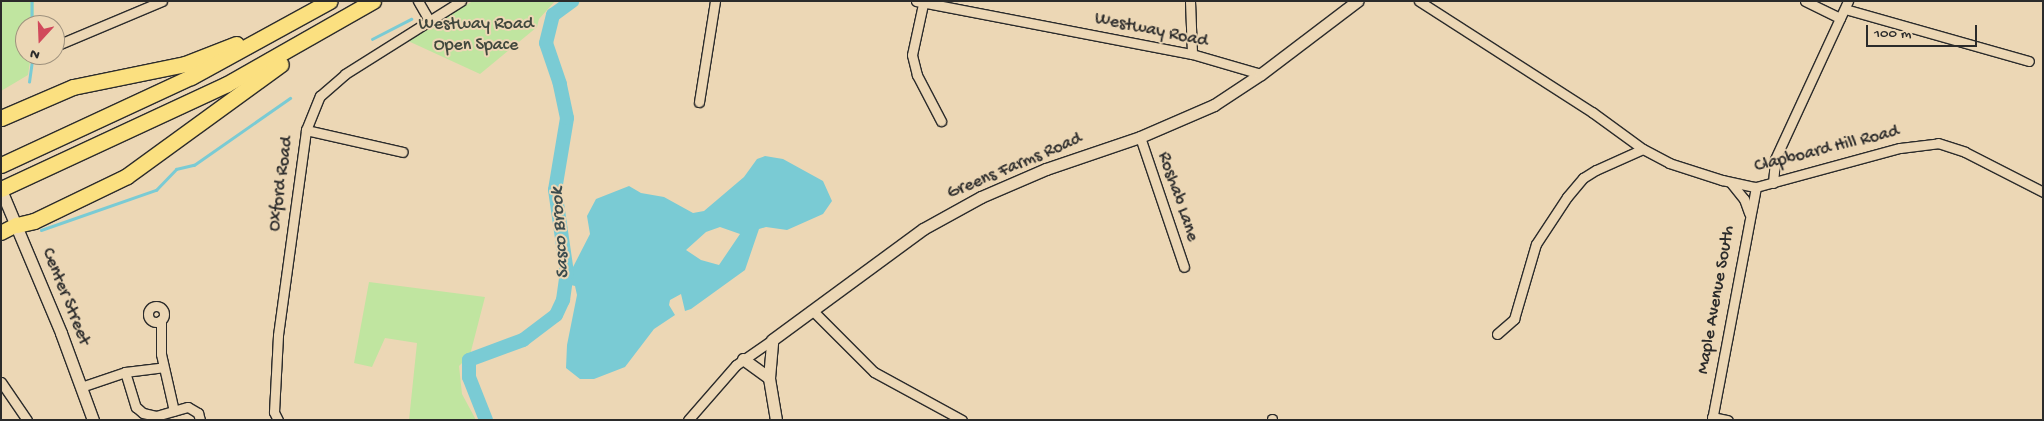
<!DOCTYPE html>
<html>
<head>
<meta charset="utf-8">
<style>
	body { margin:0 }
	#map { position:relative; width:2044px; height:421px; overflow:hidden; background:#ecd7b5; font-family:"Gochi Hand",sans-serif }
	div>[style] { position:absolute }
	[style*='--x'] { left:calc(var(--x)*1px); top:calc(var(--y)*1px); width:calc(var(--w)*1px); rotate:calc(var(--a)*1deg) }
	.green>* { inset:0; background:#c0e5a0 }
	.water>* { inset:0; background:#7acbd4 }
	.stream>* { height:2.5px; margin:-1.25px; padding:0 1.25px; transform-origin:1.25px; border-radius:1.25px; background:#7acbd4 }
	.river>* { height:14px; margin:-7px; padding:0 7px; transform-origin:7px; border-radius:7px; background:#7acbd4 }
	.roads { filter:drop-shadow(1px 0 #2b2b2b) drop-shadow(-1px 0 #2b2b2b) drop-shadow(0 1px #2b2b2b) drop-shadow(0 -1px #2b2b2b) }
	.minor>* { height:9px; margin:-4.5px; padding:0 4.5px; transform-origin:4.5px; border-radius:4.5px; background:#ecd7b5 }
	.minor>.ring { margin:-4.5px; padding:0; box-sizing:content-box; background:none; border:9px solid #ecd7b5; border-radius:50% }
	.tertiary>* { height:11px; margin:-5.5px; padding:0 5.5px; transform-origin:5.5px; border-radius:5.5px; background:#ecd7b5 }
	.primary>* { height:14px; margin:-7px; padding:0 7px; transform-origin:7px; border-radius:7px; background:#fbe080 }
	.motorway>* { height:15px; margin:-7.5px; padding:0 7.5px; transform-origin:7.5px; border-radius:7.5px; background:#fbe080 }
	span { translate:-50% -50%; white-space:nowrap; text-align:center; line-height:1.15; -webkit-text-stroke:4px #ecd7b5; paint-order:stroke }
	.park-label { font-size:18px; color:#41473d }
	.street-label { font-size:18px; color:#2b2b2b }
	.water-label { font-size:19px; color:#3b4b4d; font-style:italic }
	.frame { position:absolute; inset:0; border:2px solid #2b2b2b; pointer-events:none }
	.north { position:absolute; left:15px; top:15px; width:50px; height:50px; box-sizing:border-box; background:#ecd7b5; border:1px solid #9f927e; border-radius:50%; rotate:200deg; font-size:14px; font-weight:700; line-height:20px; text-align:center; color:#2b2b2b }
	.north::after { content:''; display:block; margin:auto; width:18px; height:22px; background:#d1495b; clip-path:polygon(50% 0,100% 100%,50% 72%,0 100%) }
	.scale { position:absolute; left:1866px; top:25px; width:111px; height:22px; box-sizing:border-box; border:2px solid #2b2b2b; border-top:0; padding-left:6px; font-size:15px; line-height:18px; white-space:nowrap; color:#2b2b2b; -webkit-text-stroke:4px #ecd7b5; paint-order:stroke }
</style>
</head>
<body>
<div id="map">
	<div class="green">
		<div style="clip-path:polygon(1px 1px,34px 1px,34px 25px,25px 25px,25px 55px,31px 55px,28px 75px,1px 91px)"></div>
		<div style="clip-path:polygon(473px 1px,555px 1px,539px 19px,537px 27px,480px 74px,406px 40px)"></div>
		<div style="clip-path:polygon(369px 282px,485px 297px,470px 355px,459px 366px,462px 394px,476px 420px,409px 420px,417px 343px,385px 338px,372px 367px,354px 363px)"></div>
	</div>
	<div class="water">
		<div style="clip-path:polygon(evenodd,765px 156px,783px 159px,823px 181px,832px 201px,823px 214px,787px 230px,766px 227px,759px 229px,745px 270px,691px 309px,685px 311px,681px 294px,670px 300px,669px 305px,675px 315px,654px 329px,625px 367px,594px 379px,580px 379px,566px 368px,567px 345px,577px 295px,575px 286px,571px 285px,571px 271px,590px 234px,587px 216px,596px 199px,629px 186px,641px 193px,664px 197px,693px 213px,704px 211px,744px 177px,757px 159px,765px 156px,720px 227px,740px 234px,719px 265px,701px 260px,686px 250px,706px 232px,720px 227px)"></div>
	</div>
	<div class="stream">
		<div style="--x:32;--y:1;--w:24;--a:90"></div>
		<div style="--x:372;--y:39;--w:44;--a:-27.1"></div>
		<div style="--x:29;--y:82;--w:27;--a:-82"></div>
		<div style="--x:41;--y:230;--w:122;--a:-19.2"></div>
		<div style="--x:156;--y:190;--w:29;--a:-46"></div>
		<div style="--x:176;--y:169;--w:18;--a:-13"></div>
		<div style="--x:194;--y:165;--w:117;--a:-34.9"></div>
	</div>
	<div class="river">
		<div style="--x:486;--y:420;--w:46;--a:-111.6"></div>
		<div style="--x:469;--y:377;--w:17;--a:-90"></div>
		<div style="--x:469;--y:360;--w:58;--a:-20.3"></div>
		<div style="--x:523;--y:340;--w:41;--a:-37.1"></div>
		<div style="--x:556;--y:315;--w:17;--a:-65"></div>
		<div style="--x:563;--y:300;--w:27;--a:-82"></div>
		<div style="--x:567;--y:273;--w:84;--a:-98.2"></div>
		<div style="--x:555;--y:190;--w:73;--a:-80.5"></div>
		<div style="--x:567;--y:118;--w:35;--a:-102"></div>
		<div style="--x:560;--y:84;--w:43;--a:-108.9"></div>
		<div style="--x:546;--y:43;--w:29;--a:-76"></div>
		<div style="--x:553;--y:15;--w:24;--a:-36"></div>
	</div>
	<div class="roads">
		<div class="minor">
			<div style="--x:418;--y:1;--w:22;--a:60"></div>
			<div style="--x:916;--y:1;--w:281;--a:10.9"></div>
			<div style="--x:1192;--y:54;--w:72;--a:16.2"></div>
			<div style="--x:1190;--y:1;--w:53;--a:87.8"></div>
			<div style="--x:1419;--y:1;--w:206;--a:32.7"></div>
			<div style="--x:1592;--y:112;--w:63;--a:36"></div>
			<div style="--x:1643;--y:149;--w:30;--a:28"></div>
			<div style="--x:1669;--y:163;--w:56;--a:17.8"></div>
			<div style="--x:1722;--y:180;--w:35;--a:12"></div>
			<div style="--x:1756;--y:187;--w:149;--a:-15.2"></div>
			<div style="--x:1900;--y:148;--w:38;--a:-7"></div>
			<div style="--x:1938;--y:143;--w:28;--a:18"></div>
			<div style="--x:1965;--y:152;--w:88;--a:27.1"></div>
			<div style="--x:1805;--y:1;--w:39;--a:26"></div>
			<div style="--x:923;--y:4;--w:52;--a:102.2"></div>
			<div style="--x:912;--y:55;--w:21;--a:76"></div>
			<div style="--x:917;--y:75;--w:52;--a:62.4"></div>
			<div style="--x:1845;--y:9;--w:191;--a:15.8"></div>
			<div style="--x:55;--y:46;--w:116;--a:-22.8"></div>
			<div style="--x:699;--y:102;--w:102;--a:-81"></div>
			<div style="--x:306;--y:130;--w:99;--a:12.8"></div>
			<div style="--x:1140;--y:137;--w:137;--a:71.3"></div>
			<div style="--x:1731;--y:183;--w:21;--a:51"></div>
			<div style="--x:1744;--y:199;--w:15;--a:70"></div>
			<div style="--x:1773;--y:183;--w:24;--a:-85"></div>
			<div style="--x:1775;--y:159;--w:174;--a:-65.2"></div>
			<div class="ring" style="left:148px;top:306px;width:7px;height:7px"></div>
			<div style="--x:813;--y:311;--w:86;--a:45"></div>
			<div style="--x:874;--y:372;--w:100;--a:28.6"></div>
			<div style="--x:161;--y:320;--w:34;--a:90"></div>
			<div style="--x:161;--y:354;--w:58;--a:77.2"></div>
			<div style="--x:1497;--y:334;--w:23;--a:-41"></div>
			<div style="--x:1514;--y:319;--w:78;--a:-73.7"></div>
			<div style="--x:1536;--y:244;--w:56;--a:-56.6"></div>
			<div style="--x:1567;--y:197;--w:25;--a:-50"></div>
			<div style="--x:1583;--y:178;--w:15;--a:-32"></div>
			<div style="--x:1596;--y:170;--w:51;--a:-24.1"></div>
			<div style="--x:125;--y:372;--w:37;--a:73"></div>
			<div style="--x:136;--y:407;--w:9;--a:41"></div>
			<div style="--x:143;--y:413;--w:13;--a:13"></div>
			<div style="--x:156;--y:416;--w:33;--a:-16"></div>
			<div style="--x:188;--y:407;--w:12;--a:31"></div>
			<div style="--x:198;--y:413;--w:7;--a:74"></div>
			<div style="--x:1;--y:382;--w:46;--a:55.6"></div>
			<div style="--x:81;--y:387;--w:46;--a:-18.8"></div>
			<div style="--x:125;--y:372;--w:38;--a:-7"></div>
			<div style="--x:1712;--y:417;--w:16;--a:11"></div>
			<div style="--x:278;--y:420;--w:9;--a:-117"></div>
			<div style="--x:274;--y:412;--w:77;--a:-87"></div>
			<div style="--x:278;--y:335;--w:207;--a:-82.2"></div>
			<div style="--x:306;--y:130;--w:37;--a:-68"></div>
			<div style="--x:320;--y:96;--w:33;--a:-41"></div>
			<div style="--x:345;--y:74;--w:137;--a:-32.2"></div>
			<div style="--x:688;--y:420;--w:73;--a:-48.9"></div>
			<div style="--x:736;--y:365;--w:44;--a:-34.8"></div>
			<div style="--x:1272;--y:420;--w:1;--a:-90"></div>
			<div style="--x:1712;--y:420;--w:237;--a:-79.3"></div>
		</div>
		<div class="tertiary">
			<div style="--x:1;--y:190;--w:155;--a:67.2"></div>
			<div style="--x:61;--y:333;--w:93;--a:69.8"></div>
			<div style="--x:743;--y:359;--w:32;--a:36"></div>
			<div style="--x:776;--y:420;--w:43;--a:-99.5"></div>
			<div style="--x:769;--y:378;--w:38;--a:-85"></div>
			<div style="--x:772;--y:340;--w:187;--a:-36.3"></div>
			<div style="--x:923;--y:229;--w:66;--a:-28.9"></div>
			<div style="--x:981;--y:197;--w:71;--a:-23.3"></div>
			<div style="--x:1046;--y:169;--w:99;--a:-18.8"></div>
			<div style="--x:1140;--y:137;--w:81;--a:-23.4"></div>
			<div style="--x:1214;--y:105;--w:56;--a:-33.4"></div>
			<div style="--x:1261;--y:74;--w:121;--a:-37.2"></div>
		</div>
		<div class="primary">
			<div style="--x:1;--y:233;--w:18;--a:-27"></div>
		</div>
		<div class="motorway">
			<div style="--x:1;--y:118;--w:78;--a:-23.3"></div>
			<div style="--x:73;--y:87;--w:114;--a:-11.6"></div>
			<div style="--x:185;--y:64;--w:55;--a:-21.4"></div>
			<div style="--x:1;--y:165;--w:209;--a:-24.9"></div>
			<div style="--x:191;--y:77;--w:158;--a:-28.7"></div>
			<div style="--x:1;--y:189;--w:249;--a:-24.9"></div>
			<div style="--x:227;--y:84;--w:168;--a:-29.6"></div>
			<div style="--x:17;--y:225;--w:17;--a:-13"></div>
			<div style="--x:34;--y:221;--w:103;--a:-25.8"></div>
			<div style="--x:127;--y:176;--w:190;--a:-36"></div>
		</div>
	</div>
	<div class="park-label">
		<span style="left:476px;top:36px">Westway Road<br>Open Space</span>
	</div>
	<div class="street-label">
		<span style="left:1151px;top:31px;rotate:12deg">Westway Road</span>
		<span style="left:1827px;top:150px;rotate:-14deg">Clapboard Hill Road</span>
		<span style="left:1015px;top:167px;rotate:-23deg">Greens Farms Road</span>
		<span style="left:282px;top:184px;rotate:-82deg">Oxford Road</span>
		<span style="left:1177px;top:197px;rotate:71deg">Roshab Lane</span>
		<span style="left:65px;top:297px;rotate:68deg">Center Street</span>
		<span style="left:1717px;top:300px;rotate:-80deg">Maple Avenue South</span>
	</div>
	<div class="water-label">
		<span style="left:561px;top:233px;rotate:-94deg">Sasco Brook</span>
	</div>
	<div class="frame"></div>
	<div class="north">N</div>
	<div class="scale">100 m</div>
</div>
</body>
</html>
